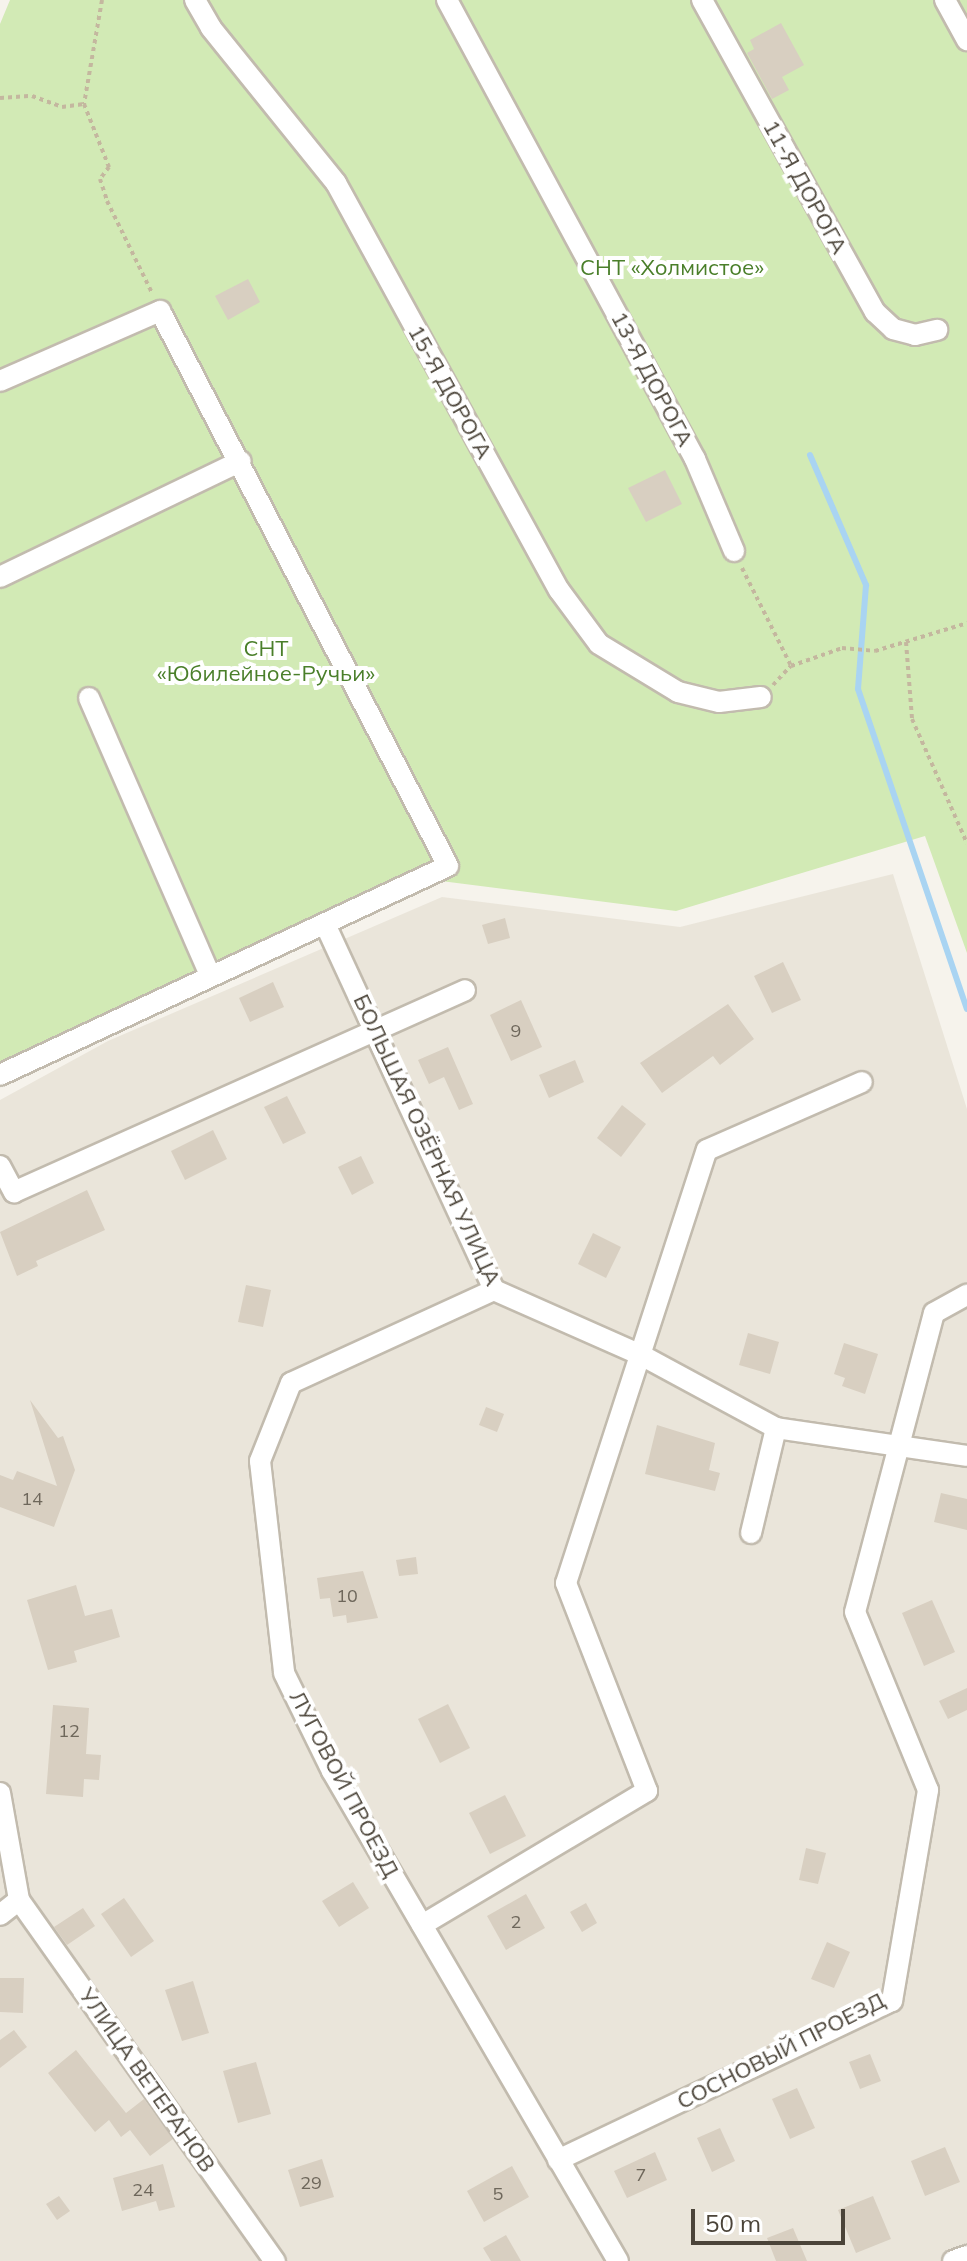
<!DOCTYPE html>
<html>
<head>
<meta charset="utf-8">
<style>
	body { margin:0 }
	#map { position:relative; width:967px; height:2261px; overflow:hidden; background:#f6f3ec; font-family:Mulish,sans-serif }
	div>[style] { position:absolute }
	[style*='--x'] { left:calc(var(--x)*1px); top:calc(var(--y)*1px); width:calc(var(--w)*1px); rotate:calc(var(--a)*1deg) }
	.residential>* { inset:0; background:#eae5da }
	.green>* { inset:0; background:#d2eab5 }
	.stream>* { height:6px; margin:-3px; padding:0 3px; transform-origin:3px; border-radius:3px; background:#a9d4f2 }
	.building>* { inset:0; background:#d8cfc1 }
	.path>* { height:4px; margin-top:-2px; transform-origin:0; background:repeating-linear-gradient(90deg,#c4b79f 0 4px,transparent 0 8px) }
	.roads { filter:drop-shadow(2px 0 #c2bbae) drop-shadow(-2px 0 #c2bbae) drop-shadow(0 2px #c2bbae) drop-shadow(0 -2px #c2bbae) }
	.minor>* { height:20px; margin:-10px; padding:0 10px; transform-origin:10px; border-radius:10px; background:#fff }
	span { translate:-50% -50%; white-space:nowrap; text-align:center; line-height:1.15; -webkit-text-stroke:8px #fff; paint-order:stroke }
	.number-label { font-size:18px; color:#6e675b }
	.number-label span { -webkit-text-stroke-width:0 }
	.street-label { font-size:22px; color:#4b4439 }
	.park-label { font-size:22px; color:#4a7f2a }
	.scale { position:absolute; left:691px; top:2209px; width:154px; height:36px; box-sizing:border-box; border:4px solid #4b4439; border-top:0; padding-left:10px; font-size:24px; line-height:28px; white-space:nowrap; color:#4b4439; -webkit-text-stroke:6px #fff; paint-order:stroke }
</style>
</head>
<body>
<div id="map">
	<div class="residential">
		<div style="clip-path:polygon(893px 874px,967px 1109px,967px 2261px,0 2261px,0 1100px,108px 1041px,442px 897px,680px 927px)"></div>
	</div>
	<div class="green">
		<div style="clip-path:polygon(10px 0,967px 0,967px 953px,925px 836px,676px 911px,441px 881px,0 1062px,0 24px)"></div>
	</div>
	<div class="stream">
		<div style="--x:810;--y:455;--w:142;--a:66.7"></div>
		<div style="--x:866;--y:585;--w:104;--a:94.4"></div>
		<div style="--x:858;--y:689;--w:338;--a:71.2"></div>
	</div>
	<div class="building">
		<div style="clip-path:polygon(781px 23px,804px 65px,782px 77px,789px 90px,772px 99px,747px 53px,754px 49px,750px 40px)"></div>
		<div style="clip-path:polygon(248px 279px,260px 302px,228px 320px,215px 296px)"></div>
		<div style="clip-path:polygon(665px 470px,682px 504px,646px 522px,628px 488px)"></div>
		<div style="clip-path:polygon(505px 918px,510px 938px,488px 944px,482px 925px)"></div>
		<div style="clip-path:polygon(783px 962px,801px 1000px,772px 1013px,754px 976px)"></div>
		<div style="clip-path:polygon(273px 982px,284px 1007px,250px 1022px,239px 998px)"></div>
		<div style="clip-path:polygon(521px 1000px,542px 1047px,511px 1061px,490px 1015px)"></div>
		<div style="clip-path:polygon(728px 1004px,754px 1039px,720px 1065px,713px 1056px,662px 1093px,640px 1063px)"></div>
		<div style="clip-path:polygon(448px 1047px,473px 1104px,459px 1110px,444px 1077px,429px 1084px,418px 1060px)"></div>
		<div style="clip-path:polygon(575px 1060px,584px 1082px,549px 1098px,539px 1075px)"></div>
		<div style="clip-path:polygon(287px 1096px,306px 1133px,283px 1144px,264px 1107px)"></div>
		<div style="clip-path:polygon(622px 1105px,646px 1124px,621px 1157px,597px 1138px)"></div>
		<div style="clip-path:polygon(213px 1130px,227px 1159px,185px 1180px,171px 1151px)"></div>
		<div style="clip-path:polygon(361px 1156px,374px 1183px,352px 1195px,338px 1167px)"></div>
		<div style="clip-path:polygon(87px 1190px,105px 1230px,36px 1261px,38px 1266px,17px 1276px,0 1232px)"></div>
		<div style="clip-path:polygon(593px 1233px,621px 1247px,606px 1278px,578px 1264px)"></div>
		<div style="clip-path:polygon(246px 1285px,271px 1290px,263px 1327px,238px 1322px)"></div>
		<div style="clip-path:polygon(748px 1333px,779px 1342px,770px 1374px,739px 1365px)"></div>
		<div style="clip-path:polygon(844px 1343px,878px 1354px,865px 1394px,842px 1386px,845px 1378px,834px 1374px)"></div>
		<div style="clip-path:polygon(30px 1400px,58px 1438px,63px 1436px,75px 1470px,54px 1527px,0 1507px,0 1475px,13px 1480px,17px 1471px,57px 1486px)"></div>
		<div style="clip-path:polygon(486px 1407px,504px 1414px,497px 1432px,479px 1425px)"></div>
		<div style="clip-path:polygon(657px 1425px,715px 1443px,709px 1470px,720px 1473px,715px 1491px,645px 1474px)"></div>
		<div style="clip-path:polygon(941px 1493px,967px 1499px,967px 1530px,934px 1522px)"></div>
		<div style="clip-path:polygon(416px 1557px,418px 1574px,399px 1576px,396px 1560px)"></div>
		<div style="clip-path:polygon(363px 1571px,378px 1618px,347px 1623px,346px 1615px,333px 1617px,330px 1598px,320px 1599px,317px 1578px)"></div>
		<div style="clip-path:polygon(76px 1585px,85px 1616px,112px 1609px,120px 1637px,74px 1651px,77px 1662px,48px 1670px,27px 1600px)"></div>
		<div style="clip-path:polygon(932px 1600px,955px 1652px,924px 1666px,902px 1613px)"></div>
		<div style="clip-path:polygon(967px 1688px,967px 1710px,948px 1719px,939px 1701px)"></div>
		<div style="clip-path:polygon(448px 1704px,470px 1748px,440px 1763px,418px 1719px)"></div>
		<div style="clip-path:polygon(53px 1705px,89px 1708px,86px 1754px,101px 1755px,99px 1780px,84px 1779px,83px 1797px,46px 1794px)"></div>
		<div style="clip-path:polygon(505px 1795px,526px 1836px,490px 1854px,469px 1813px)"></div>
		<div style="clip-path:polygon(806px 1848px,826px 1853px,818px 1884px,799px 1880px)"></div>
		<div style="clip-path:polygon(353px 1882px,369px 1908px,339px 1927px,322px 1901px)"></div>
		<div style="clip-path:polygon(526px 1894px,545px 1928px,506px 1950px,487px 1916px)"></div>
		<div style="clip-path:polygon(124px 1898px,154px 1941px,131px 1957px,101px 1914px)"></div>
		<div style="clip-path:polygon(586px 1903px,597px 1923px,582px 1932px,570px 1912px)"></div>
		<div style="clip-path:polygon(83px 1908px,95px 1926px,67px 1945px,54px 1927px)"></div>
		<div style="clip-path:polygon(827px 1942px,850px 1952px,834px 1988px,811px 1979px)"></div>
		<div style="clip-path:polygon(0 1978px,24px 1978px,23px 2013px,0 2012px)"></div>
		<div style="clip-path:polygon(193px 1981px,209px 2033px,182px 2041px,165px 1990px)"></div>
		<div style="clip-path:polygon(14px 2030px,27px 2047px,0 2068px,0 2040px)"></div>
		<div style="clip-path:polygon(76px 2050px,126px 2113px,144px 2099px,173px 2139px,150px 2156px,130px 2130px,121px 2137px,109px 2120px,95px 2132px,48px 2073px)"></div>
		<div style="clip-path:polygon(870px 2054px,881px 2081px,860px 2089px,849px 2062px)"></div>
		<div style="clip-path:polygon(256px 2062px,271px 2114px,238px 2123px,223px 2071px)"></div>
		<div style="clip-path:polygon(797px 2088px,815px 2128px,790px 2139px,772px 2099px)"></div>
		<div style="clip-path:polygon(720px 2128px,735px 2161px,712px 2172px,697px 2138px)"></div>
		<div style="clip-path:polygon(945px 2147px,960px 2182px,925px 2196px,911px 2161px)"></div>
		<div style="clip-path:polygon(655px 2152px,667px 2180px,627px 2198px,614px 2171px)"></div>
		<div style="clip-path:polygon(322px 2159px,334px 2197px,300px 2207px,288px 2170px)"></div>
		<div style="clip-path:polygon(163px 2164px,175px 2207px,159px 2211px,156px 2201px,122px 2211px,113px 2178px)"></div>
		<div style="clip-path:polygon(512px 2166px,529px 2197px,484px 2222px,467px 2191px)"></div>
		<div style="clip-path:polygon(59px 2196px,70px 2211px,57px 2220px,46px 2204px)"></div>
		<div style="clip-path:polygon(873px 2196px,891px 2239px,856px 2253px,838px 2210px)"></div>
		<div style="clip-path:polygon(793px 2228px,807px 2261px,776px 2261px,767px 2238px)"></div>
		<div style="clip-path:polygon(506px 2235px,521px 2261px,491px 2261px,483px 2248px)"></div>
	</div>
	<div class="path">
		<div style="--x:102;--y:0;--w:106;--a:99.8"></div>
		<div style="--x:84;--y:104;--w:68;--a:68.4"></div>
		<div style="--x:109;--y:167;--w:15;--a:127"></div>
		<div style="--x:100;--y:179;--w:23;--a:72"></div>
		<div style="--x:107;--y:201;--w:102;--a:63.9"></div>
		<div style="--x:0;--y:98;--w:32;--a:-4"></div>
		<div style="--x:32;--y:96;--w:32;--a:20"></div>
		<div style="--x:62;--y:107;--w:22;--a:-8"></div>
		<div style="--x:742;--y:568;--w:110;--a:63.4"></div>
		<div style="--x:906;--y:642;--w:77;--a:85.5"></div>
		<div style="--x:912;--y:719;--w:136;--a:66.1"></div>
		<div style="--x:773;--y:685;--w:26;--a:-47"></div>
		<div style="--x:791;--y:666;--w:54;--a:-19.4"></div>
		<div style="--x:842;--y:648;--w:33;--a:5"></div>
		<div style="--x:875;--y:651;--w:96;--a:-16.9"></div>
	</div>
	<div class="roads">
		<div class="minor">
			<div style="--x:195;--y:0;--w:32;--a:60"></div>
			<div style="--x:211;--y:28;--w:199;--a:51.1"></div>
			<div style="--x:336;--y:183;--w:464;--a:61.3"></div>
			<div style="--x:559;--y:590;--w:67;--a:53.5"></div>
			<div style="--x:599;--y:644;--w:92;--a:31.3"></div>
			<div style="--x:678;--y:692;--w:42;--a:13.7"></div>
			<div style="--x:719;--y:702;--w:42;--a:-6.8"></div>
			<div style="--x:447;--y:0;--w:522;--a:61.62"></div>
			<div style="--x:695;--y:459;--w:100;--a:67"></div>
			<div style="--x:702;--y:0;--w:357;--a:61"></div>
			<div style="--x:875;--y:312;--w:25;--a:43"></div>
			<div style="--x:893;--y:329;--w:23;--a:15"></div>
			<div style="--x:915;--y:335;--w:23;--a:-13"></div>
			<div style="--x:945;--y:0;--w:46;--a:61.2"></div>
			<div style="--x:0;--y:381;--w:175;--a:-23.6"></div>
			<div style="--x:160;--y:311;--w:625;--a:62.57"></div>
			<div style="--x:448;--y:866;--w:494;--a:155"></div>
			<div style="--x:0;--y:577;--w:267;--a:-25.7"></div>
			<div style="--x:89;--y:698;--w:302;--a:66.4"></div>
			<div style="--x:325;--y:924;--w:403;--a:65.2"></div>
			<div style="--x:494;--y:1290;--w:161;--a:23.9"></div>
			<div style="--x:641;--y:1355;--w:153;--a:28.4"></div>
			<div style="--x:776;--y:1428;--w:193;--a:8.3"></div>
			<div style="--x:0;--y:1166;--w:30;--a:62"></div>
			<div style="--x:14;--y:1192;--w:494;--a:-24.1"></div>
			<div style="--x:494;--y:1290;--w:223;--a:155.4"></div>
			<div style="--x:291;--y:1383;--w:84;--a:111.7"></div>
			<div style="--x:260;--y:1461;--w:213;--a:83.5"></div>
			<div style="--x:284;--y:1673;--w:109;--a:63.9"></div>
			<div style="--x:332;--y:1771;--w:567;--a:59.73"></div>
			<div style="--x:751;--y:1533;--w:108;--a:-76.6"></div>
			<div style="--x:0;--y:1793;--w:109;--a:79.9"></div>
			<div style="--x:19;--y:1900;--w:24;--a:142"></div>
			<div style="--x:19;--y:1900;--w:443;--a:54.7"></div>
			<div style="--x:422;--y:1925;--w:262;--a:-30.8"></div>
			<div style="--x:647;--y:1791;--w:223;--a:-111.3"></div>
			<div style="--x:566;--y:1583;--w:455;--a:-72"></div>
			<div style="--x:707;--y:1150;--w:169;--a:-23.7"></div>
			<div style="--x:558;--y:2160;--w:370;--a:-25.5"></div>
			<div style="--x:892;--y:2001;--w:214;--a:-80.3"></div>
			<div style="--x:928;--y:1790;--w:192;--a:-112.3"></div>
			<div style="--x:855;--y:1612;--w:309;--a:-75.2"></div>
			<div style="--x:934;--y:1313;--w:38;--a:-29"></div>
			<div style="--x:953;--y:2261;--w:15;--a:-20"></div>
		</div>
	</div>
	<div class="number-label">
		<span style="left:516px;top:1031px">9</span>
		<span style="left:32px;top:1499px">14</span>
		<span style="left:347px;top:1596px">10</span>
		<span style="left:69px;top:1731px">12</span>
		<span style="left:516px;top:1922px">2</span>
		<span style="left:641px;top:2175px">7</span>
		<span style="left:311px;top:2183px">29</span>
		<span style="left:143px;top:2190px">24</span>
		<span style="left:498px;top:2194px">5</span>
	</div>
	<div class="street-label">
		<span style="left:805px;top:187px;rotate:61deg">11-Я ДОРОГА</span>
		<span style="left:652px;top:379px;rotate:62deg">13-Я ДОРОГА</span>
		<span style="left:450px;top:392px;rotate:61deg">15-Я ДОРОГА</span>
		<span style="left:427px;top:1140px;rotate:65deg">БОЛЬШАЯ ОЗЁРНАЯ УЛИЦА</span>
		<span style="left:344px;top:1784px;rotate:62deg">ЛУГОВОЙ ПРОЕЗД</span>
		<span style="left:781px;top:2051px;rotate:-27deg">СОСНОВЫЙ ПРОЕЗД</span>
		<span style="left:147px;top:2080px;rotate:55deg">УЛИЦА ВЕТЕРАНОВ</span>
	</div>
	<div class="park-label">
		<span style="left:672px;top:268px">СНТ «Холмистое»</span>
		<span style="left:266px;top:661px">СНТ<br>«Юбилейное-Ручьи»</span>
	</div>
	<div class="scale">50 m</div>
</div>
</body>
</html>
